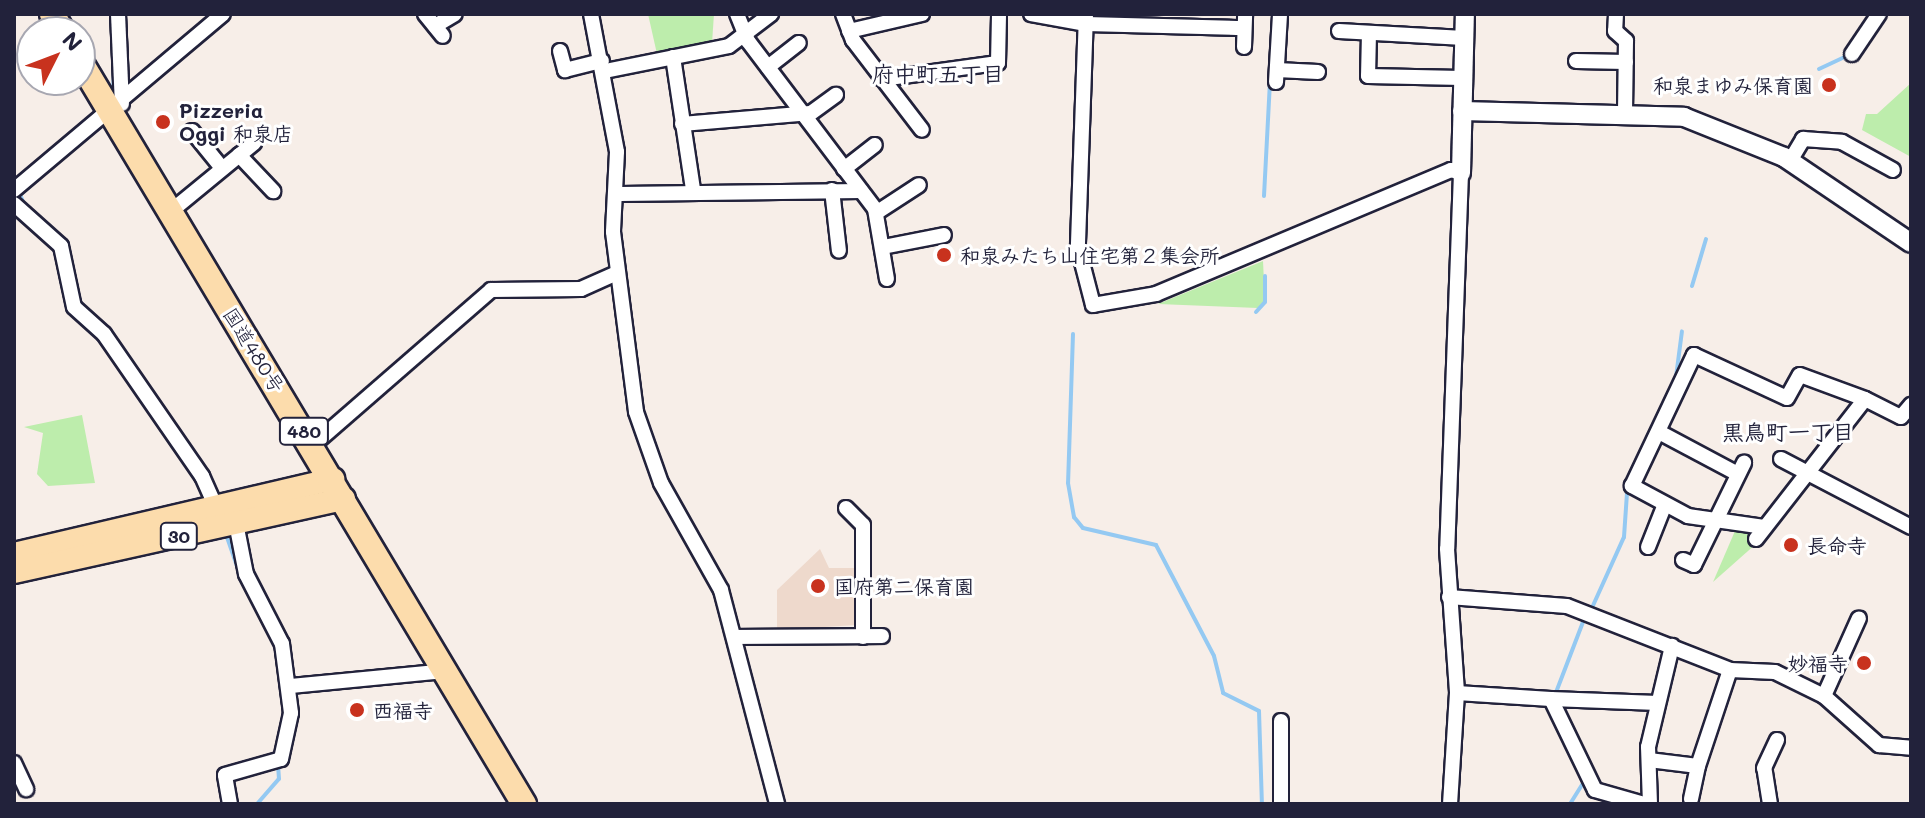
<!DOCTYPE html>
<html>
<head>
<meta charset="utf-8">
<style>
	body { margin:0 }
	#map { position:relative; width:1925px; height:818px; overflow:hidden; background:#f7eee8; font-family:Mali,"Klee One",sans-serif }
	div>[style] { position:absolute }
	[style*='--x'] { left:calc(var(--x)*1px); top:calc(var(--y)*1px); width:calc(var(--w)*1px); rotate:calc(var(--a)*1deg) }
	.built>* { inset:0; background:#eed9cc }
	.green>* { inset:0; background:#bdedac }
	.stream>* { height:4px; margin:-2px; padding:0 2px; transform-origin:2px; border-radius:2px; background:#94c9f2 }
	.roads { filter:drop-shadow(2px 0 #22223b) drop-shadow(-2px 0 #22223b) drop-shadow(0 2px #22223b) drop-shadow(0 -2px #22223b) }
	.street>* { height:14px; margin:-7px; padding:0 7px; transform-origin:7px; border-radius:7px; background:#fff }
	.secondary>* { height:18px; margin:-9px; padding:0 9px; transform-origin:9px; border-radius:9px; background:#fff }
	.primary>* { height:22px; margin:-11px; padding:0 11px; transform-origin:11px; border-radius:11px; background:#fcdcac }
	.highway>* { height:24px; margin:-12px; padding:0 12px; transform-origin:12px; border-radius:12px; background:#fcdcac }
	.dots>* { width:22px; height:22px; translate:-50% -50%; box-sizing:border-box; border:4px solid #fff; border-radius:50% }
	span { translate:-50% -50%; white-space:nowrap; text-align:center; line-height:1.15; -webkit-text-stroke:6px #fff; paint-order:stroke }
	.shield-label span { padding:2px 6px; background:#fff; border:2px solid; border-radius:6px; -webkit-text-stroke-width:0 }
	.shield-label { font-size:18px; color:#22223b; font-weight:700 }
	.poi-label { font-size:20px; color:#22223b; font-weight:700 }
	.right { translate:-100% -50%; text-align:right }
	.left { translate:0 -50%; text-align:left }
	.street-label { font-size:20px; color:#22223b }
	.neighbourhood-label { font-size:22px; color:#22223b; font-weight:700 }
	.frame { position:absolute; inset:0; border:16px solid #22223b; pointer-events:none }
	.north { position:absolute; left:16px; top:16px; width:80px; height:80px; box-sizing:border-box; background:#fff; border:2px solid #a7a7b1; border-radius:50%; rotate:48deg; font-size:22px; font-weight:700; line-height:32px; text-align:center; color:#22223b }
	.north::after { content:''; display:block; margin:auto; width:28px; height:36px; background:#c8321e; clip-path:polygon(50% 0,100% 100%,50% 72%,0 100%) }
</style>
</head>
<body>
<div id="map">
	<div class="built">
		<div style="clip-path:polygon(820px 549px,829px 568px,857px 568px,856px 625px,777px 630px,777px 590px)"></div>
	</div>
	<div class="green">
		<div style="clip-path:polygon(648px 14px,714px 14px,712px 43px,657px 54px)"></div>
		<div style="clip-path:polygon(1911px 83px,1911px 157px,1862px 130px,1866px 114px,1877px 114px)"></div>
		<div style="clip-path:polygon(1263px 261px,1265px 303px,1258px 308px,1158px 304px)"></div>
		<div style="clip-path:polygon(82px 415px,95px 483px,48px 486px,37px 474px,43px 433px,24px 427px)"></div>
		<div style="clip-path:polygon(1735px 531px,1752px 533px,1757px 543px,1713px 582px)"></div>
	</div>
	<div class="stream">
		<div style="--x:1819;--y:69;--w:33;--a:-25"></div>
		<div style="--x:113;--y:91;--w:18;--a:-87"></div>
		<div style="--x:87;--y:137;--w:19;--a:-36"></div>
		<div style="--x:1264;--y:196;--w:113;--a:-87"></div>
		<div style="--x:25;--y:206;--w:12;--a:-114"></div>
		<div style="--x:20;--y:195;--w:15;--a:-42"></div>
		<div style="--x:1692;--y:286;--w:49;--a:-73.4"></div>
		<div style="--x:1256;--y:312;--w:13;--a:-48"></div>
		<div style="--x:1265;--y:302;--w:26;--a:-90"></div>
		<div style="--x:1073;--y:334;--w:149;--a:91.9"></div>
		<div style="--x:1068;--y:483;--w:35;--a:80"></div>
		<div style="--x:1074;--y:517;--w:14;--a:51"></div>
		<div style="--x:1083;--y:528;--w:75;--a:13.1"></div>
		<div style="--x:1156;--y:545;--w:125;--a:62.4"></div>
		<div style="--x:1214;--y:656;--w:38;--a:76"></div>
		<div style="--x:1223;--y:693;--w:40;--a:26.6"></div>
		<div style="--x:1259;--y:711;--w:93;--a:88.2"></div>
		<div style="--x:1676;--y:377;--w:46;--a:-82.6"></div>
		<div style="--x:227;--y:537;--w:36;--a:71"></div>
		<div style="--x:1591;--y:610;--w:80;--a:-65.7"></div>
		<div style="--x:1624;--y:537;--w:59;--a:-86.1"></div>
		<div style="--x:1628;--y:478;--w:23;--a:-65"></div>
		<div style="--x:1555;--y:695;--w:84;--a:-69"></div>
		<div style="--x:257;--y:804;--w:33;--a:-49"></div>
		<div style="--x:279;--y:779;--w:16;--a:-94"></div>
		<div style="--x:1570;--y:804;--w:28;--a:-58"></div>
	</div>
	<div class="roads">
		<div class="street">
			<div style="--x:118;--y:14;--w:90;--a:87.5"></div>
			<div style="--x:425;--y:14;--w:28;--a:51"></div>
			<div style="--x:591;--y:14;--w:140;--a:79.3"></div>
			<div style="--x:617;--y:152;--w:80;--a:92.9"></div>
			<div style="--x:613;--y:232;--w:181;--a:82.7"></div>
			<div style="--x:636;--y:412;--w:75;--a:70.6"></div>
			<div style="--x:661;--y:483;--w:123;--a:60.7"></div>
			<div style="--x:721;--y:590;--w:221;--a:75.3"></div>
			<div style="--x:737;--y:14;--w:29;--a:68"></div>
			<div style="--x:748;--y:41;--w:211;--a:52.9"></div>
			<div style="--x:875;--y:209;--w:71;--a:80.3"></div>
			<div style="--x:843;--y:14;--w:28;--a:69"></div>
			<div style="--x:853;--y:40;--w:113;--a:52.5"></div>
			<div style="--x:1031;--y:14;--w:56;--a:10.3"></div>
			<div style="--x:1086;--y:24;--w:158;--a:1.5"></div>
			<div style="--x:1086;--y:14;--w:233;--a:92"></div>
			<div style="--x:1078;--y:247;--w:60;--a:75.5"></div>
			<div style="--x:1093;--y:305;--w:64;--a:-9.9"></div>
			<div style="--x:1156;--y:294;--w:320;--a:-22.8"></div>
			<div style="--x:1451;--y:170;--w:10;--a:17"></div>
			<div style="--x:1461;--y:173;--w:376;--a:92.1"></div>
			<div style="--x:1447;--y:549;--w:144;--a:86"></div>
			<div style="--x:1457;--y:693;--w:111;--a:93.6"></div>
			<div style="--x:1616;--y:14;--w:17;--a:93"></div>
			<div style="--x:1615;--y:31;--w:15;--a:42"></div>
			<div style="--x:1626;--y:41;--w:73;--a:90.8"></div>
			<div style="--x:435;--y:26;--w:23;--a:-31"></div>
			<div style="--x:849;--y:31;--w:75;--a:-13.1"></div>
			<div style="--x:1339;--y:31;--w:125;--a:3.2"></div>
			<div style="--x:1369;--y:33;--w:43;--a:91.3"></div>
			<div style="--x:1368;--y:76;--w:94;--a:1.2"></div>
			<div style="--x:1244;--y:47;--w:33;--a:-88"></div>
			<div style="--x:560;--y:51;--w:20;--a:75"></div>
			<div style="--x:565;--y:70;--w:38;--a:-14"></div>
			<div style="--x:1852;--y:54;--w:48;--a:-56"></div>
			<div style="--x:673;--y:57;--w:134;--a:81.4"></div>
			<div style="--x:1576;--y:61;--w:50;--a:1.1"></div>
			<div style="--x:768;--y:67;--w:39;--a:-38"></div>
			<div style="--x:1277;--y:70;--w:41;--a:2.8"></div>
			<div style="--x:605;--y:71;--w:126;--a:-11.4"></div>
			<div style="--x:729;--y:46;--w:53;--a:-37.3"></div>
			<div style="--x:882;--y:79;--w:117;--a:-7.9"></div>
			<div style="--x:998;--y:63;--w:49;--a:-88.8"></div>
			<div style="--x:1276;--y:82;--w:68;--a:-86.6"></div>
			<div style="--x:682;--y:124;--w:129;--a:-4.9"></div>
			<div style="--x:811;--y:113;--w:31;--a:-36"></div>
			<div style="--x:192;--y:131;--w:48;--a:51"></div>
			<div style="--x:239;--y:155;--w:50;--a:46.6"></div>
			<div style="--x:1790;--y:161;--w:26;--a:-59"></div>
			<div style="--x:1803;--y:139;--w:39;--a:4"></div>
			<div style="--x:1842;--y:142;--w:58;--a:28.8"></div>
			<div style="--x:844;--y:169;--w:39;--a:-38"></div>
			<div style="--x:14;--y:190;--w:273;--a:-40.1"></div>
			<div style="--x:832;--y:190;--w:61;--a:83.5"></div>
			<div style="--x:620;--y:194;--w:241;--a:-0.7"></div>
			<div style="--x:14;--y:204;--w:63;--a:41.8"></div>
			<div style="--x:61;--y:246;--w:62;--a:78"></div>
			<div style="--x:74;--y:307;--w:40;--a:42"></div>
			<div style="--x:104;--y:334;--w:173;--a:55.4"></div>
			<div style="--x:202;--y:476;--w:35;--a:66"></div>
			<div style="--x:170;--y:212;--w:109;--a:-39.4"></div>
			<div style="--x:876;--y:213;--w:51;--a:-33.1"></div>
			<div style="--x:883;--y:247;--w:62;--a:-11.1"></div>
			<div style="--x:1659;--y:432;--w:89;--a:28"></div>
			<div style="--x:313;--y:445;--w:236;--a:-41"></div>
			<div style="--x:491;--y:290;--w:90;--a:-0.6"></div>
			<div style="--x:581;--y:289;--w:39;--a:-24"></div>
			<div style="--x:1781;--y:459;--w:147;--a:27.6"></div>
			<div style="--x:846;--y:508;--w:24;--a:45"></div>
			<div style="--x:863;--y:525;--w:112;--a:90"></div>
			<div style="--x:1764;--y:527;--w:77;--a:-171.8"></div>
			<div style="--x:1688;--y:516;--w:64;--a:-151.8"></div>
			<div style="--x:1632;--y:486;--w:145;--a:-64.7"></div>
			<div style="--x:1694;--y:355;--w:102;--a:24.8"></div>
			<div style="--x:1787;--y:398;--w:26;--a:-61"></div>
			<div style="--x:1800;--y:375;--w:69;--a:20.3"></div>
			<div style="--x:1756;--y:539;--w:177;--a:-52.1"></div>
			<div style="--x:1865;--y:399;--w:40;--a:26.6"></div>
			<div style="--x:1901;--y:417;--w:16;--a:-50"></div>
			<div style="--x:1648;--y:547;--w:46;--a:-68.4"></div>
			<div style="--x:1683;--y:560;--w:12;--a:24"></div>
			<div style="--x:1694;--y:565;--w:114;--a:-63.9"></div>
			<div style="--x:1449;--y:597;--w:118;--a:4.4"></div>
			<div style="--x:1567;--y:606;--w:175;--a:21.4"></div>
			<div style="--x:1730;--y:670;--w:45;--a:2.5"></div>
			<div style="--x:1775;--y:672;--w:55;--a:26.1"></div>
			<div style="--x:1824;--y:696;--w:74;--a:41.7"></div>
			<div style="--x:1879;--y:745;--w:32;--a:5"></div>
			<div style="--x:736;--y:637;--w:146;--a:-0.4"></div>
			<div style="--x:290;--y:686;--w:156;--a:-5.5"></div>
			<div style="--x:1457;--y:693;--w:94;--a:3.7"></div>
			<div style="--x:1551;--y:699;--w:101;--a:64.2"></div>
			<div style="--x:1595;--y:790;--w:51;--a:15.9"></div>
			<div style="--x:1824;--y:696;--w:85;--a:-65.8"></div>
			<div style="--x:1551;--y:699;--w:107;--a:2.1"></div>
			<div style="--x:1281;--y:721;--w:83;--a:90"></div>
			<div style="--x:1649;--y:760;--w:49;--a:7"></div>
			<div style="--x:1698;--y:766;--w:34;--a:102"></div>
			<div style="--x:14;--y:763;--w:29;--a:65"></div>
			<div style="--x:1698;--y:766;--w:101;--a:-71.6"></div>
			<div style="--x:230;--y:804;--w:29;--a:-100"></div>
			<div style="--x:225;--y:775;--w:58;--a:-15.9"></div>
			<div style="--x:281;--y:759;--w:47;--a:-77.7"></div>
			<div style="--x:291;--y:713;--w:70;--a:-97.4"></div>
			<div style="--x:282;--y:644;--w:79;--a:-117.2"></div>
			<div style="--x:246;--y:574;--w:52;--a:-101.1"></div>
			<div style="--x:1650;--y:804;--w:57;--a:-92"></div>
			<div style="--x:1648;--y:747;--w:104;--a:-76.6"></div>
			<div style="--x:1770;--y:804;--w:36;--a:-99"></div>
			<div style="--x:1764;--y:768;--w:31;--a:-65"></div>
		</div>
		<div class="secondary">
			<div style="--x:1462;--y:111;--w:222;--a:1.5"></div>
			<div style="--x:1684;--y:117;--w:108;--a:21.8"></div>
			<div style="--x:1784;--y:157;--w:153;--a:34.1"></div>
			<div style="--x:1461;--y:173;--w:159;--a:-88.6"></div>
		</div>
		<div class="primary">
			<div style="--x:14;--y:554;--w:328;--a:-13.2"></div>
			<div style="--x:14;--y:572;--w:338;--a:-12.5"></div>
		</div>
		<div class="highway">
			<div style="--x:52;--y:14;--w:21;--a:59"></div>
			<div style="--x:80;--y:61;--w:866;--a:59.14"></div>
		</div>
	</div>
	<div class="dots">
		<div style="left:1829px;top:85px;background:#c8321e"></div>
		<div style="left:163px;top:122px;background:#c8321e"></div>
		<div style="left:944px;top:255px;background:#c8321e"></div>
		<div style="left:1791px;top:545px;background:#c8321e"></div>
		<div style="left:818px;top:586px;background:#c8321e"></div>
		<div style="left:1864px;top:663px;background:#c8321e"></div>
		<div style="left:357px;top:710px;background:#c8321e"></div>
	</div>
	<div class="shield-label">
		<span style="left:304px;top:431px">480</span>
		<span style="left:179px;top:536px">30</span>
	</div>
	<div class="poi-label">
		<span class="right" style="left:1813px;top:85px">和泉まゆみ保育園</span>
		<span class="left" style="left:179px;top:122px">Pizzeria<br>Oggi 和泉店</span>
		<span class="left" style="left:960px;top:255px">和泉みたち山住宅第２集会所</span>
		<span class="left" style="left:1807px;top:545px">長命寺</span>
		<span class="left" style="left:834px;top:586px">国府第二保育園</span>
		<span class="right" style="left:1848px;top:663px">妙福寺</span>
		<span class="left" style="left:373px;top:710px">西福寺</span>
	</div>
	<div class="street-label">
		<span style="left:254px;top:350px;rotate:58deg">国道480号</span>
	</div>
	<div class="neighbourhood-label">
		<span style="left:938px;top:74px">府中町五丁目</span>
		<span style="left:1788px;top:432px">黒鳥町一丁目</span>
	</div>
	<div class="frame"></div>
	<div class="north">N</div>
</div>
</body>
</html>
